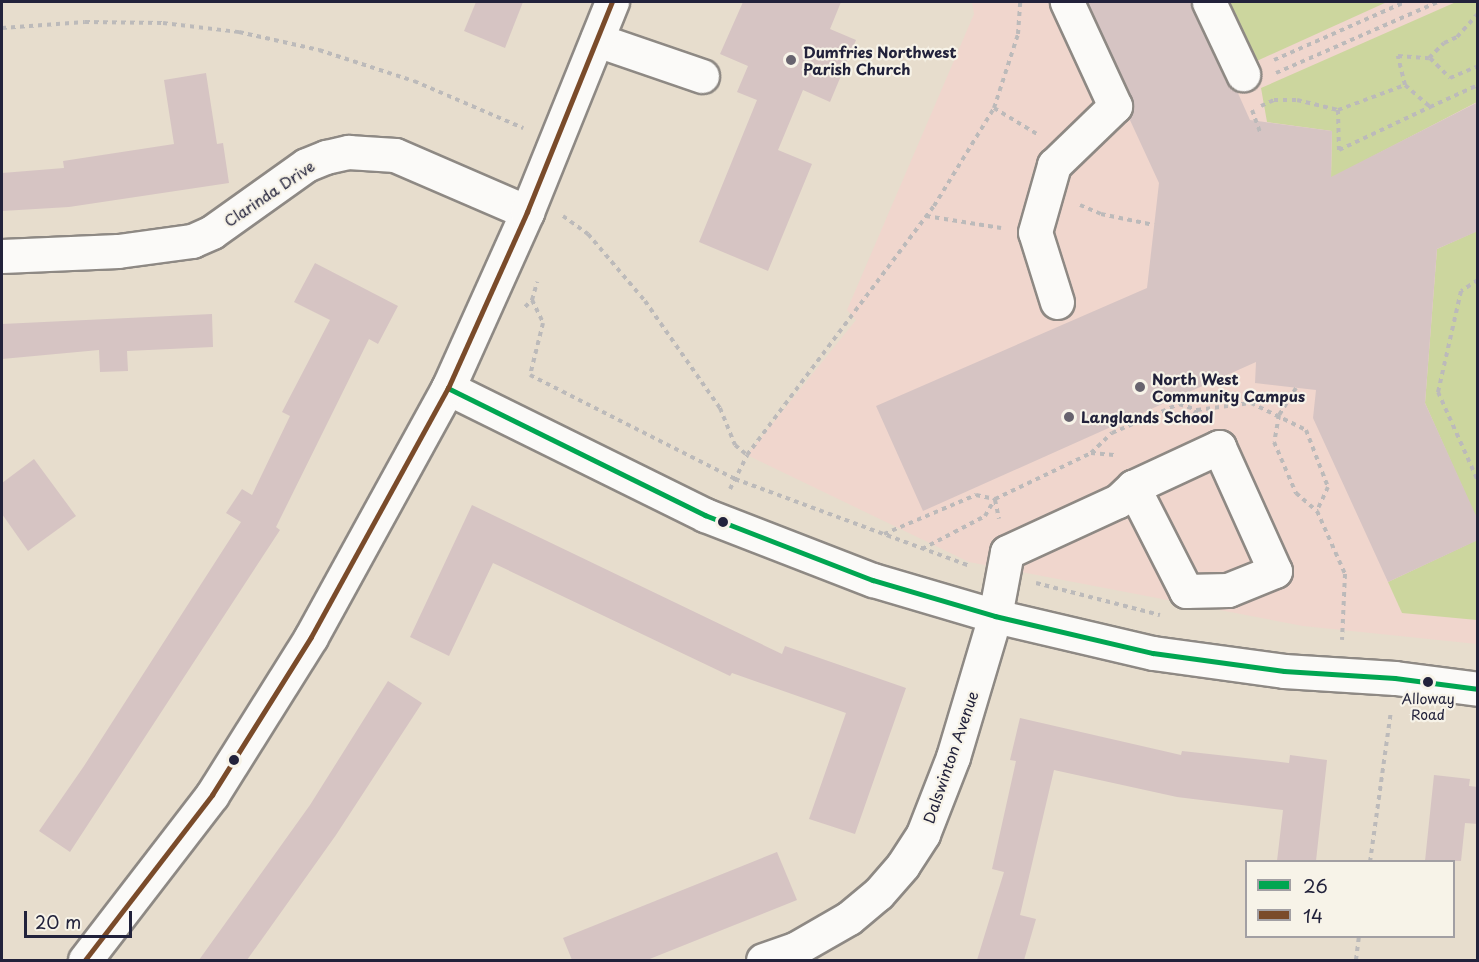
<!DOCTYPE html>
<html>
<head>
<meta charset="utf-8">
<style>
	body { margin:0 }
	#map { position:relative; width:1479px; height:962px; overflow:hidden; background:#e7ddcd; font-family:"Playpen Sans",sans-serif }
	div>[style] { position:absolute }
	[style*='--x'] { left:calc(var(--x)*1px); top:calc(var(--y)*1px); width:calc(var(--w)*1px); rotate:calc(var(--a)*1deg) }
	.built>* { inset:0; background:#f0d6cd }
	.green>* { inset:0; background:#ccd69e }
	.building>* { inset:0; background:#d6c4c3 }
	.path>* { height:4px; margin-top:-2px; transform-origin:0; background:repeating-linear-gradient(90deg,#bcbaba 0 4.5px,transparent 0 9px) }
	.roads { filter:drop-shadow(2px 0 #8e8984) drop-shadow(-2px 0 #8e8984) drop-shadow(0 2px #8e8984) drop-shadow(0 -2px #8e8984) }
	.minor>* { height:33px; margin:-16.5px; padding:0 16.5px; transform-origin:16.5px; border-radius:16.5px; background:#fbfaf8 }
	.bus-1>* { height:4.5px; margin:-2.25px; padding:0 2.25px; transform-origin:2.25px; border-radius:2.25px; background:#00a651 }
	.bus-2>* { height:4.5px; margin:-2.25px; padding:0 2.25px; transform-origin:2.25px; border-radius:2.25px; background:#7a4b2a }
	.dots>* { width:16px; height:16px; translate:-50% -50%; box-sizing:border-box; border:3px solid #f7f3e8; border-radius:50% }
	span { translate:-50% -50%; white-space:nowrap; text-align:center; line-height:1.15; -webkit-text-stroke:4.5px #f7f3e8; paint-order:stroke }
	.bus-label { font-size:14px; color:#22223b }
	.poi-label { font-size:15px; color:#22223b; font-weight:700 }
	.left { translate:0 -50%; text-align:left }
	.street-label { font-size:15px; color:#22223b }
	.frame { position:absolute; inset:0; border:3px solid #22223b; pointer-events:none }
	.legend { position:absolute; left:1245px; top:860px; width:210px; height:78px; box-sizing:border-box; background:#f7f3e8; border:2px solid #a29fa3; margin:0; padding:8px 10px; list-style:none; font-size:18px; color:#22223b }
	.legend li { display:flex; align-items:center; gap:12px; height:30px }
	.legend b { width:30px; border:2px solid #a29fa3 }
	.scale { position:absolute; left:24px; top:911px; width:108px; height:27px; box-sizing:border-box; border:3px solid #22223b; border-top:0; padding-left:8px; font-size:18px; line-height:21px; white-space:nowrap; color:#22223b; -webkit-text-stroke:4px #f7f3e8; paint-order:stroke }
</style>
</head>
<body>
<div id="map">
	<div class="built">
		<div style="clip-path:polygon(972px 2px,1477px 2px,1477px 644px,1303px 626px,969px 562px,747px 455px,856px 320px,847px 310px,974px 14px)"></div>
	</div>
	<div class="green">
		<div style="clip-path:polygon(1219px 2px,1387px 2px,1248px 65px)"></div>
		<div style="clip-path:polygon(1456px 2px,1477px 2px,1477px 102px,1331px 178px,1332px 131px,1267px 122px,1261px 88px)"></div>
		<div style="clip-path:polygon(1477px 231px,1477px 520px,1425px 403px,1437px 249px)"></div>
		<div style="clip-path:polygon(1477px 540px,1477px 620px,1402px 613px,1388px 582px)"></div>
	</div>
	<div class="building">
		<div style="clip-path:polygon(476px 2px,523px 2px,505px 48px,464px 31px)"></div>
		<div style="clip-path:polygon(743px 2px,841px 2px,830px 29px,856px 40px,830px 102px,803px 90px,778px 150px,812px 164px,768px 271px,699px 242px,757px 100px,737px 92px,748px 66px,720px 54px)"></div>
		<div style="clip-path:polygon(1087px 2px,1190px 2px,1226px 82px,1237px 91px,1250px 120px,1332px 131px,1331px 177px,1478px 102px,1478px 231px,1437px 249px,1425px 403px,1478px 520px,1478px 540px,1388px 582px,1313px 418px,1316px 390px,1255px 383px,1256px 362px,923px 511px,876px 406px,1147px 288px,1159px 183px,1129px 118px,1133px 109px,1132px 98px)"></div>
		<div style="clip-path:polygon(206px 73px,217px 144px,223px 143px,229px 183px,69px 207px,2px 211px,2px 173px,64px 168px,63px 161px,174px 144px,164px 80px)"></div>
		<div style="clip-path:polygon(315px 263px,398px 306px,378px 344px,369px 339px,276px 527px,280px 530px,70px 852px,39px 831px,84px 766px,241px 522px,226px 513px,242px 489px,252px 495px,290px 416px,282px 412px,330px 320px,294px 302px)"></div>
		<div style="clip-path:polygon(212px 314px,213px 347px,127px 351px,128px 371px,100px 372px,99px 350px,2px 359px,2px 324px)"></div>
		<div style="clip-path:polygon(34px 459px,76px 516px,28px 551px,2px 514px,2px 483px)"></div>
		<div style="clip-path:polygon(472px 505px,782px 654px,785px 646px,906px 688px,855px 834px,809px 819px,846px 713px,732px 673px,730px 676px,493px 563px,449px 656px,410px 637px)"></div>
		<div style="clip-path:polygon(388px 681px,422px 703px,336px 835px,247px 960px,199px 960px,310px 805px)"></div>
		<div style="clip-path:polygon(1020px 718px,1181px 755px,1182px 751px,1289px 763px,1290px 755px,1327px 760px,1316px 861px,1277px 861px,1283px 810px,1177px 797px,1054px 770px,1020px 915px,1036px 919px,1024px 960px,977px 960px,1004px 872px,992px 869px,1016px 761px,1010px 760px)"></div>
		<div style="clip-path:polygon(1434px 775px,1470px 779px,1469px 786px,1478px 787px,1478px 824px,1465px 823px,1461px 861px,1425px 861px)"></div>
		<div style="clip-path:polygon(777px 852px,797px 900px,647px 960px,572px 960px,563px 938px)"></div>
	</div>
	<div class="path">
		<div style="--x:2;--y:28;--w:83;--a:-4.1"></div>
		<div style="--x:85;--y:22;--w:78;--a:0.7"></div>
		<div style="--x:163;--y:23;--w:77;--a:6.8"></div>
		<div style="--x:239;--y:32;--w:82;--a:12.7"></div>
		<div style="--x:319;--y:50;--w:100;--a:18.1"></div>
		<div style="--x:414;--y:81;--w:119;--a:23.3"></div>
		<div style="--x:1430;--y:58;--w:28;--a:45"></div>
		<div style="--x:1450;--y:78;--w:30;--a:-23"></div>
		<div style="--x:1274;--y:60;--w:143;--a:-23.9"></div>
		<div style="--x:1276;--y:73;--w:177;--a:-23.7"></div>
		<div style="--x:1405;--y:85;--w:30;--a:-104"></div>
		<div style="--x:1398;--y:56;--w:31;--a:4"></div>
		<div style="--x:1429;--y:58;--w:21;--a:-45"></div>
		<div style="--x:1444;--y:43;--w:14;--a:-25"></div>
		<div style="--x:1457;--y:37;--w:31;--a:-48"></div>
		<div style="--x:1261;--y:106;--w:14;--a:-25"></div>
		<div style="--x:1274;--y:100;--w:23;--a:0"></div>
		<div style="--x:1297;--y:100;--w:42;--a:13.7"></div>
		<div style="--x:1338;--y:110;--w:72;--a:-20.5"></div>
		<div style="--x:1405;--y:85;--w:33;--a:41"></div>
		<div style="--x:1430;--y:107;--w:53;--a:-24.6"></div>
		<div style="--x:994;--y:108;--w:50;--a:31.2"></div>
		<div style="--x:1252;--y:110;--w:23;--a:70"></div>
		<div style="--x:1338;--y:110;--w:40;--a:88.6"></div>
		<div style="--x:1339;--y:150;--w:101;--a:-25.3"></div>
		<div style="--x:1080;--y:205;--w:23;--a:23"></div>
		<div style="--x:1101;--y:214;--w:54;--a:11.7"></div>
		<div style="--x:563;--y:216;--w:31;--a:36"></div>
		<div style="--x:588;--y:234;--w:88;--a:49.6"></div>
		<div style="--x:645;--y:301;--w:131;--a:55"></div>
		<div style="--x:720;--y:408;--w:40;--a:68"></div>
		<div style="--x:735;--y:445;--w:16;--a:40"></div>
		<div style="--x:926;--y:216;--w:76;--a:9.1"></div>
		<div style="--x:1478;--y:280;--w:20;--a:147"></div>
		<div style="--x:1461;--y:291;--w:104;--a:102.8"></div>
		<div style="--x:1438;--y:392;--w:98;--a:65.8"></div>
		<div style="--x:532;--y:300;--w:25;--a:64"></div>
		<div style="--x:543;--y:323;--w:54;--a:104"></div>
		<div style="--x:530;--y:375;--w:230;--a:26.9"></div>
		<div style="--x:735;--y:479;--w:248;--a:20.3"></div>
		<div style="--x:525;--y:307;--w:10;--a:-45"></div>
		<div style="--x:532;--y:300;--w:19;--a:-74"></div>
		<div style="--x:1296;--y:388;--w:32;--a:122"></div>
		<div style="--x:1279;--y:415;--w:27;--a:100"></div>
		<div style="--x:1274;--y:442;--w:56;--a:66.7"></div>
		<div style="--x:1296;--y:493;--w:28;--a:41"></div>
		<div style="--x:1189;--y:422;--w:14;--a:-56"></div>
		<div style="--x:1091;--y:453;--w:23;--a:5"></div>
		<div style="--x:730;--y:489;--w:38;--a:-63"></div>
		<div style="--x:747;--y:455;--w:311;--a:-53.1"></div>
		<div style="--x:934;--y:206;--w:115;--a:-58.5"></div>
		<div style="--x:994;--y:108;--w:78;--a:-72"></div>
		<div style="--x:1018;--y:34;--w:32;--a:-86"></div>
		<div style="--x:995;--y:500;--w:19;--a:78"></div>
		<div style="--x:884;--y:534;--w:100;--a:-23"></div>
		<div style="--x:976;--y:495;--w:19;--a:12"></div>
		<div style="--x:995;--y:499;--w:106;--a:-25.6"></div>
		<div style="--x:1091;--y:453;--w:29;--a:-44"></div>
		<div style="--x:1112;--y:433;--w:73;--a:-23.4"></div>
		<div style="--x:1179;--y:404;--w:19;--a:18"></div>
		<div style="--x:1197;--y:410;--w:54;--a:-7.4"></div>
		<div style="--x:1251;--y:403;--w:61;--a:26.1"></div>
		<div style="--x:1306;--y:430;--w:61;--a:68.9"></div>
		<div style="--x:1328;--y:487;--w:26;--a:115"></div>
		<div style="--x:1317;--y:511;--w:69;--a:66"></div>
		<div style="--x:1345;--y:574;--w:66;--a:92.6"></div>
		<div style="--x:922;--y:549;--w:71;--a:-27.6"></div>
		<div style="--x:985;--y:516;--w:20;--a:-60"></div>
		<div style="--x:1036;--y:583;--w:128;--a:14.5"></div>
		<div style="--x:1370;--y:862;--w:152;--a:-82.1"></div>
		<div style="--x:1356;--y:960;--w:24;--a:-83"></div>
	</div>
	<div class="roads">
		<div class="minor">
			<div style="--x:1209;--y:2;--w:80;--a:64.7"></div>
			<div style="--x:597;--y:40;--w:111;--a:18.9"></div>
			<div style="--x:2;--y:256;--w:116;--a:-2.5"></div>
			<div style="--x:118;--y:251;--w:75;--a:-7.7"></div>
			<div style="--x:192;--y:241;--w:22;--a:-24"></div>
			<div style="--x:212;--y:232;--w:115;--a:-35.5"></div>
			<div style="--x:306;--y:165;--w:22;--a:-22"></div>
			<div style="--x:326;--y:157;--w:23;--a:-13"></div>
			<div style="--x:348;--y:152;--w:47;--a:3.7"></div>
			<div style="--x:395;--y:155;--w:144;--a:23.4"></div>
			<div style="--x:1057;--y:302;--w:73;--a:-107.4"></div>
			<div style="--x:1035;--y:232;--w:70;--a:-74.2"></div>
			<div style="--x:1054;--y:165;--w:85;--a:-44"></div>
			<div style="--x:1115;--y:106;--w:115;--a:-114.8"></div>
			<div style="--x:448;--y:388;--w:287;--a:26.3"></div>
			<div style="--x:705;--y:515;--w:180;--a:21.2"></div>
			<div style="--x:873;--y:580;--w:127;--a:16.4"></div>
			<div style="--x:995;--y:616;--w:162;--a:13.2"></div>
			<div style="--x:1153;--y:653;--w:132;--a:7.8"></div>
			<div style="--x:1284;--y:671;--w:111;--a:3.6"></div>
			<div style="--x:1395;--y:678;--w:84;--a:7.5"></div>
			<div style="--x:1219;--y:447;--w:136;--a:65.7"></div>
			<div style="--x:1275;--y:571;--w:51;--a:158"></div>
			<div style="--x:1228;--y:590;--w:42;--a:178.6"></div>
			<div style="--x:1186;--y:591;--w:117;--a:-117"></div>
			<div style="--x:1133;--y:487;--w:95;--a:-24.9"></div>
			<div style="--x:85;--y:960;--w:208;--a:-52.4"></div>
			<div style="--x:212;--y:795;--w:186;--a:-57.9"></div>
			<div style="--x:311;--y:637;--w:284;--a:-61.2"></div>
			<div style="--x:448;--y:388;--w:193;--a:-65.8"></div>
			<div style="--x:527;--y:212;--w:227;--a:-68"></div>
			<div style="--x:763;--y:960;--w:34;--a:-19"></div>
			<div style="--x:795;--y:949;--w:62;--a:-29.9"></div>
			<div style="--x:849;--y:918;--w:38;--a:-40"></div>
			<div style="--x:878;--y:894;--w:38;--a:-49"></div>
			<div style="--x:903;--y:865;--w:37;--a:-57"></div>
			<div style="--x:923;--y:834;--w:83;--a:-68.7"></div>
			<div style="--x:953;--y:757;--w:147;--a:-73.4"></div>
			<div style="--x:995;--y:616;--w:65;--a:-79.4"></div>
			<div style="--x:1007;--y:552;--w:122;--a:-24.7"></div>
			<div style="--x:1118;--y:501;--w:21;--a:-43"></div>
		</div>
	</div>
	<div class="bus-1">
		<div style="--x:448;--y:388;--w:287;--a:26.3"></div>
		<div style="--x:705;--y:515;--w:180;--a:21.2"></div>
		<div style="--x:873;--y:580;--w:127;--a:16.4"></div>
		<div style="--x:995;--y:616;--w:162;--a:13.2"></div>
		<div style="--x:1153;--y:653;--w:132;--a:7.8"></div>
		<div style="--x:1284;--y:671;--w:111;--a:3.6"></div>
		<div style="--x:1395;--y:678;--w:84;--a:7.5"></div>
	</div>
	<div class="bus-2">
		<div style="--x:85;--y:960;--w:208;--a:-52.4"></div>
		<div style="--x:212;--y:795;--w:186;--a:-57.9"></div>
		<div style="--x:311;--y:637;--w:284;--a:-61.2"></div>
		<div style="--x:448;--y:388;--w:193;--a:-65.8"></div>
		<div style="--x:527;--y:212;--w:227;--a:-68"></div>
	</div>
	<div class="dots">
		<div style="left:791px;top:60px;background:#67636e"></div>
		<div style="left:1140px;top:387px;background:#67636e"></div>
		<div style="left:1069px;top:417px;background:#67636e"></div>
		<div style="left:723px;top:522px;background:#22223b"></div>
		<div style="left:1428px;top:682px;background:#22223b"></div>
		<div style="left:234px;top:760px;background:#22223b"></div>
	</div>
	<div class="bus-label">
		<span style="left:1428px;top:707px">Alloway<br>Road</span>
	</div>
	<div class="poi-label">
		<span class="left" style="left:803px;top:60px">Dumfries Northwest<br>Parish Church</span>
		<span class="left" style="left:1152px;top:387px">North West<br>Community Campus</span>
		<span class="left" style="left:1081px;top:417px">Langlands School</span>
	</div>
	<div class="street-label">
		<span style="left:269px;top:193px;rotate:-34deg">Clarinda Drive</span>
		<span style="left:950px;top:757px;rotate:-71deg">Dalswinton Avenue</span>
	</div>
	<div class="frame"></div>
	<ul class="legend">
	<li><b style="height:8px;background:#00a651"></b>26</li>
	<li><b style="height:8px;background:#7a4b2a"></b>14</li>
	</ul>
	<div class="scale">20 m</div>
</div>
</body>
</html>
